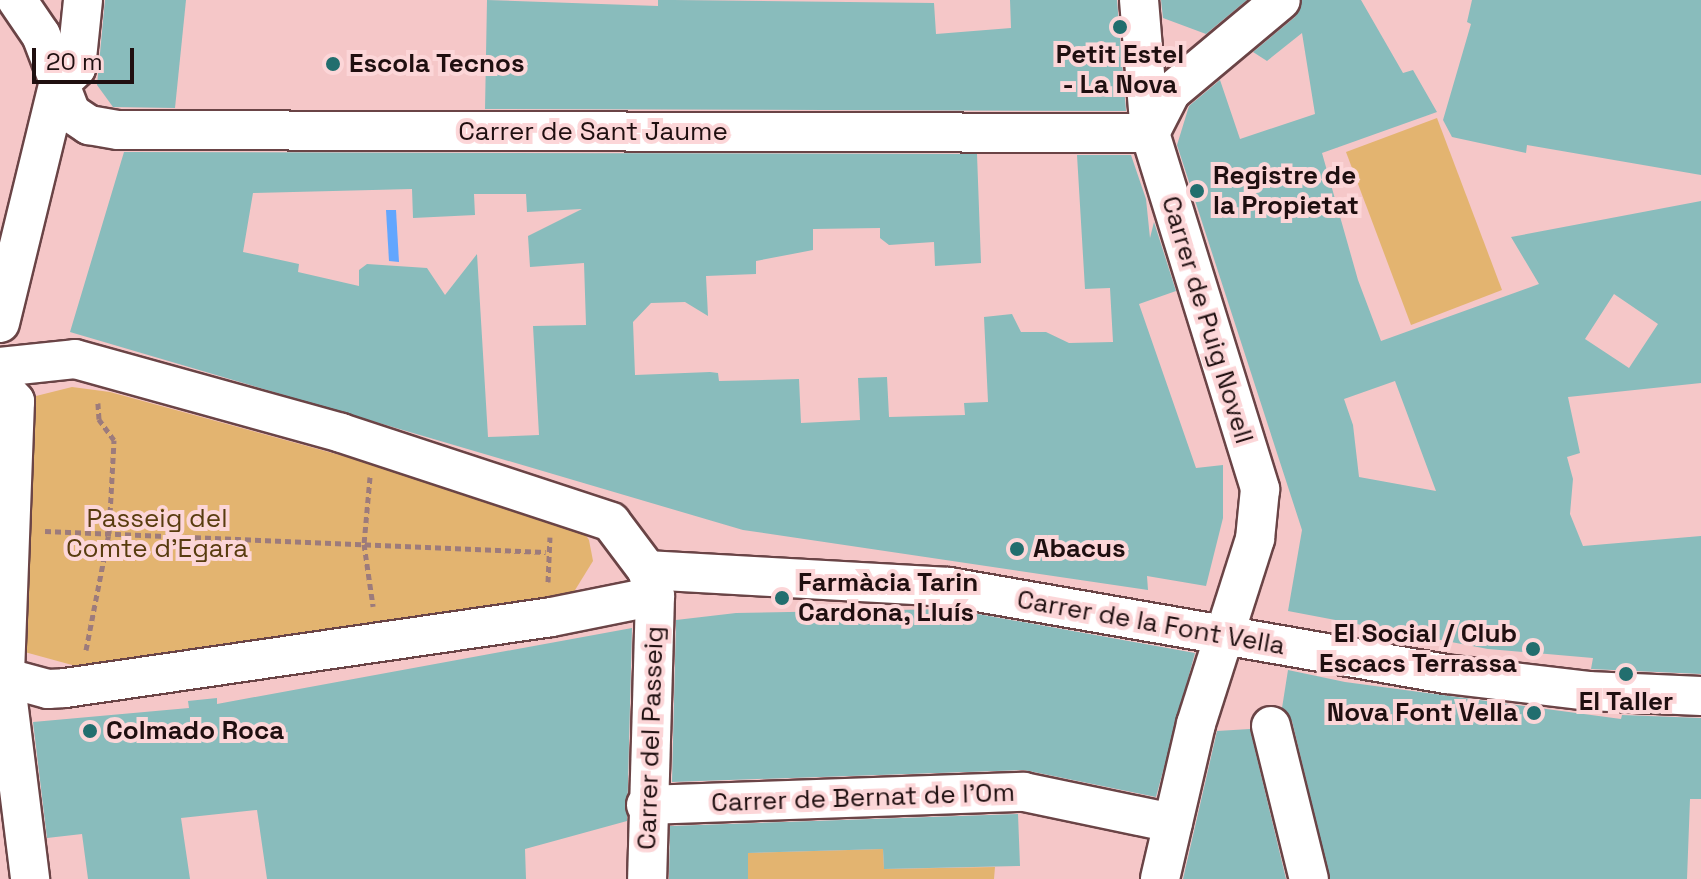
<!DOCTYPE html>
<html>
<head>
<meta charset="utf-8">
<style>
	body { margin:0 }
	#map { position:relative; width:1701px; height:879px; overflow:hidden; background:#f5c7c8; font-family:"Space Grotesk",sans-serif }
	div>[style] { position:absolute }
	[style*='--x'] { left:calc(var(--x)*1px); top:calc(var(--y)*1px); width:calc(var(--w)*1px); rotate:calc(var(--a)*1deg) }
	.green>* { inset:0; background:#e3b470 }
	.water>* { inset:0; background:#62a6fe }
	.building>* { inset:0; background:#89bcbc }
	.path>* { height:5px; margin-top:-2.5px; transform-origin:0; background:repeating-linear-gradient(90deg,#9c7b7c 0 6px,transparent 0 10px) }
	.roads { filter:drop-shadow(2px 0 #6a4446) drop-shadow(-2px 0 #6a4446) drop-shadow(0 2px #6a4446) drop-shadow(0 -2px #6a4446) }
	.street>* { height:38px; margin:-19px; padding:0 19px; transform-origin:19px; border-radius:19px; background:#fff }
	.dots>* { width:22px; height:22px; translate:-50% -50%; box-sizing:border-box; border:4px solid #fcd6d8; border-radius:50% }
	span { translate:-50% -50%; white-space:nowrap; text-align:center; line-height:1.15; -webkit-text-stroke:8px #fcd6d8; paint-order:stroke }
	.poi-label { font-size:26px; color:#1f0f10; font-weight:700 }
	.left { translate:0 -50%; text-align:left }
	.right { translate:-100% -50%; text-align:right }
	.street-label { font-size:26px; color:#1f0f10 }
	.park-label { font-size:26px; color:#583c0f }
	.scale { position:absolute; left:32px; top:48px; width:102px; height:36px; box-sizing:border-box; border:4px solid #1f0f10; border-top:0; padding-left:10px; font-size:24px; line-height:28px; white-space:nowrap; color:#1f0f10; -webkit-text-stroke:6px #fcd6d8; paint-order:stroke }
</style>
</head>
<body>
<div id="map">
	<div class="green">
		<div style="clip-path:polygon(1437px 118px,1502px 290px,1411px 325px,1346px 152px)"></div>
		<div style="clip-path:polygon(72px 387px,110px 392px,558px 515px,578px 524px,589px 540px,593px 561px,572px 595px,94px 671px,21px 651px,36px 396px)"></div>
		<div style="clip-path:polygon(883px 849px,884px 869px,995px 867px,994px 879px,748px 879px,748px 853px)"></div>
	</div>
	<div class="water">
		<div style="clip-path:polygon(386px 210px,396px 210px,399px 262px,389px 261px)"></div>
	</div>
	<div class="building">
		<div style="clip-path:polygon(105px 0,186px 0,175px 108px,113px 107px,97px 85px)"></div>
		<div style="clip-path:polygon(487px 0,658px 6px,658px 0,673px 0,934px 3px,936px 34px,1011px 28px,1010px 0,1117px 0,1126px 111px,485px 109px)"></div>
		<div style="clip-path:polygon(1161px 0,1247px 0,1206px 34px,1163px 18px)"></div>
		<div style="clip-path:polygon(evenodd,1302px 0,1361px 0,1403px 73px,1413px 70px,1437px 112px,1322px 153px,1358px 280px,1381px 341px,1539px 284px,1511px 237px,1701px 201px,1701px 383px,1568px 397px,1580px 453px,1567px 457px,1573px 479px,1570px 514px,1583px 546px,1701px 536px,1701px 674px,1591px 669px,1593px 658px,1488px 649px,1288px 611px,1302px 530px,1177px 145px,1189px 106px,1220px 80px,1240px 139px,1315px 114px,1302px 33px,1267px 61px,1253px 52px,1295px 17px,1302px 0,1614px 294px,1658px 324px,1629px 368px,1585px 339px,1614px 294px,1302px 0,1395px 381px,1436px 491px,1359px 477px,1353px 425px,1344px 399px,1395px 381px)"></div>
		<div style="clip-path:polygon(1472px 0,1701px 0,1701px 175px,1527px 145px,1526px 153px,1452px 137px,1443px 120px,1471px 24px,1467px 22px)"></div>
		<div style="clip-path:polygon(evenodd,124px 152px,977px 154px,981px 263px,935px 266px,934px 242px,889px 245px,880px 238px,880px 228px,813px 229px,813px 250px,756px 261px,756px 274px,706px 276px,708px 316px,685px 302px,651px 303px,633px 322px,635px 375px,710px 372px,718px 373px,719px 381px,799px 379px,801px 423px,860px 420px,858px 378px,887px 377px,889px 417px,965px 415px,964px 403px,988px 402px,984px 317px,1012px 314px,1021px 332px,1046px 332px,1069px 343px,1113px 342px,1110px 288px,1085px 289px,1077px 155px,1131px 155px,1146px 199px,1150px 238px,1154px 222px,1176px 291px,1139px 304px,1196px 468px,1223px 465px,1223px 518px,1206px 586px,1147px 576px,1148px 590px,743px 530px,70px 332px,124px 152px,412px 189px,413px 218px,475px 215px,474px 194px,526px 194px,527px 212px,582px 209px,528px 236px,530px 267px,584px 263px,586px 325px,533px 326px,539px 435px,488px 437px,477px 254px,445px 295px,427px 268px,367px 264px,359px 270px,359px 286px,298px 272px,299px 264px,243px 252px,253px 193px,412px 189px)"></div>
		<div style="clip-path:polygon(950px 609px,1195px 653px,1156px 797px,1024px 770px,672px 782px,676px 620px,736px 613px)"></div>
		<div style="clip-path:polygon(632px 628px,627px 821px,525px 849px,526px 879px,267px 879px,257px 810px,181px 818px,190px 879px,88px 879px,82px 834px,47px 838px,33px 722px,189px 708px,188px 701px,217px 698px,217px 704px)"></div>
		<div style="clip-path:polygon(1288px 670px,1345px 682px,1621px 719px,1622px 715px,1701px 718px,1701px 799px,1690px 799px,1687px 879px,1330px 879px,1292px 721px,1282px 708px)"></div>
		<div style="clip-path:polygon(1250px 729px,1286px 879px,1183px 879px,1217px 731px)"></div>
		<div style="clip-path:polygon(1018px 814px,1020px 866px,884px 869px,883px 849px,748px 853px,748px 879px,669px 879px,670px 826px)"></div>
	</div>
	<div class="path">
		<div style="--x:370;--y:477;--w:67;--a:95.1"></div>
		<div style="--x:364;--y:544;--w:63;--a:81.7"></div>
		<div style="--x:45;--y:531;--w:501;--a:2.4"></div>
		<div style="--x:548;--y:582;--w:45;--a:-87.5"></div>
		<div style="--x:86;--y:650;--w:119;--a:-78.9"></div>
		<div style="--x:109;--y:533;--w:93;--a:-86.9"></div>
		<div style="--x:114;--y:440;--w:26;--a:-126"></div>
		<div style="--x:99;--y:419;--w:16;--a:-94"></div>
	</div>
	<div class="roads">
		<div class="street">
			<div style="--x:17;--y:0;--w:42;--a:55.6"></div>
			<div style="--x:41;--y:35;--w:84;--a:69"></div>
			<div style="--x:71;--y:113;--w:22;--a:34"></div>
			<div style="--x:89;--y:125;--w:29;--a:10"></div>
			<div style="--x:118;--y:130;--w:1032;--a:0.17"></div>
			<div style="--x:1150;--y:133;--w:46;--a:-62.9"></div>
			<div style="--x:1171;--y:92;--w:143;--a:-39.9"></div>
			<div style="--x:1139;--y:0;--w:133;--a:85.3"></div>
			<div style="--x:1150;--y:133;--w:373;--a:72.8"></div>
			<div style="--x:1260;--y:489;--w:50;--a:95.7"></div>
			<div style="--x:1255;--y:539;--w:194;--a:107.7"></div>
			<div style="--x:1196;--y:724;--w:159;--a:103.1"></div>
			<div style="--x:58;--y:85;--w:25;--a:-43"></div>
			<div style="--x:76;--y:68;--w:68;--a:-84.1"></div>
			<div style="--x:0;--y:323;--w:245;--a:-76.3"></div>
			<div style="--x:0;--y:367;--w:75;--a:-6.1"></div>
			<div style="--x:75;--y:359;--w:276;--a:15.5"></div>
			<div style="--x:341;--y:433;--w:284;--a:18.2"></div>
			<div style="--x:611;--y:522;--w:60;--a:53.1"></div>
			<div style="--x:647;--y:570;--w:27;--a:73"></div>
			<div style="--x:655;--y:596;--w:283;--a:91.6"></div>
			<div style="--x:0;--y:384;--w:23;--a:49"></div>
			<div style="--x:15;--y:401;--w:276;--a:92.1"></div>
			<div style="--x:5;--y:677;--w:204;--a:82.9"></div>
			<div style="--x:647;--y:570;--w:302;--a:3.2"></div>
			<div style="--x:949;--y:587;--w:505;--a:9.93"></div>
			<div style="--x:1446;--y:674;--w:143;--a:6.8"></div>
			<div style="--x:1588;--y:691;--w:113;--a:2.5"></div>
			<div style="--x:0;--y:676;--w:50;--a:15.2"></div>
			<div style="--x:48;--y:689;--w:17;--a:-3"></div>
			<div style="--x:65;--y:688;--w:491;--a:-8.3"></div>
			<div style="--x:551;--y:617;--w:106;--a:-11.4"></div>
			<div style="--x:1271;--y:726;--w:158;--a:76.1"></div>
			<div style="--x:646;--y:805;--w:378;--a:-2"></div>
			<div style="--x:1024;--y:792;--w:152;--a:11.8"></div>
		</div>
	</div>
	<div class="dots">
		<div style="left:1120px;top:27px;background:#226e6e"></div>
		<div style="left:333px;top:64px;background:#226e6e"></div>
		<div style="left:1197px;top:191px;background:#226e6e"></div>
		<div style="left:1017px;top:549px;background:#226e6e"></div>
		<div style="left:782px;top:598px;background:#226e6e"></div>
		<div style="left:1533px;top:649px;background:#226e6e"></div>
		<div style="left:1626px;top:674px;background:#226e6e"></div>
		<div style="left:1534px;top:713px;background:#226e6e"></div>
		<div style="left:90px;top:731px;background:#226e6e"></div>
	</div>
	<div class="poi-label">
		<span style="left:1120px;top:70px">Petit Estel<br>- La Nova</span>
		<span class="left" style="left:349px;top:64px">Escola Tecnos</span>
		<span class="left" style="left:1213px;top:191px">Registre de<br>la Propietat</span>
		<span class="left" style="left:1033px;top:549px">Abacus</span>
		<span class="left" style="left:798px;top:598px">Farmàcia Tarin<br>Cardona, Lluís</span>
		<span class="right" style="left:1517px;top:649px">El Social / Club<br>Escacs Terrassa</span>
		<span style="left:1626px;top:702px">El Taller</span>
		<span class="right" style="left:1518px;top:713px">Nova Font Vella</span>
		<span class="left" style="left:106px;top:731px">Colmado Roca</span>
	</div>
	<div class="street-label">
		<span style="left:593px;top:132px">Carrer de Sant Jaume</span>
		<span style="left:1207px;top:320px;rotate:73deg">Carrer de Puig Novell</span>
		<span style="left:1151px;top:623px;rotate:10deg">Carrer de la Font Vella</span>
		<span style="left:651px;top:738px;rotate:-88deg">Carrer del Passeig</span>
		<span style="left:863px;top:798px;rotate:-2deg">Carrer de Bernat de l'Om</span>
	</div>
	<div class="park-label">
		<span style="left:157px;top:534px">Passeig del<br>Comte d'Egara</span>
	</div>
	<div class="scale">20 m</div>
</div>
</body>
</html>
